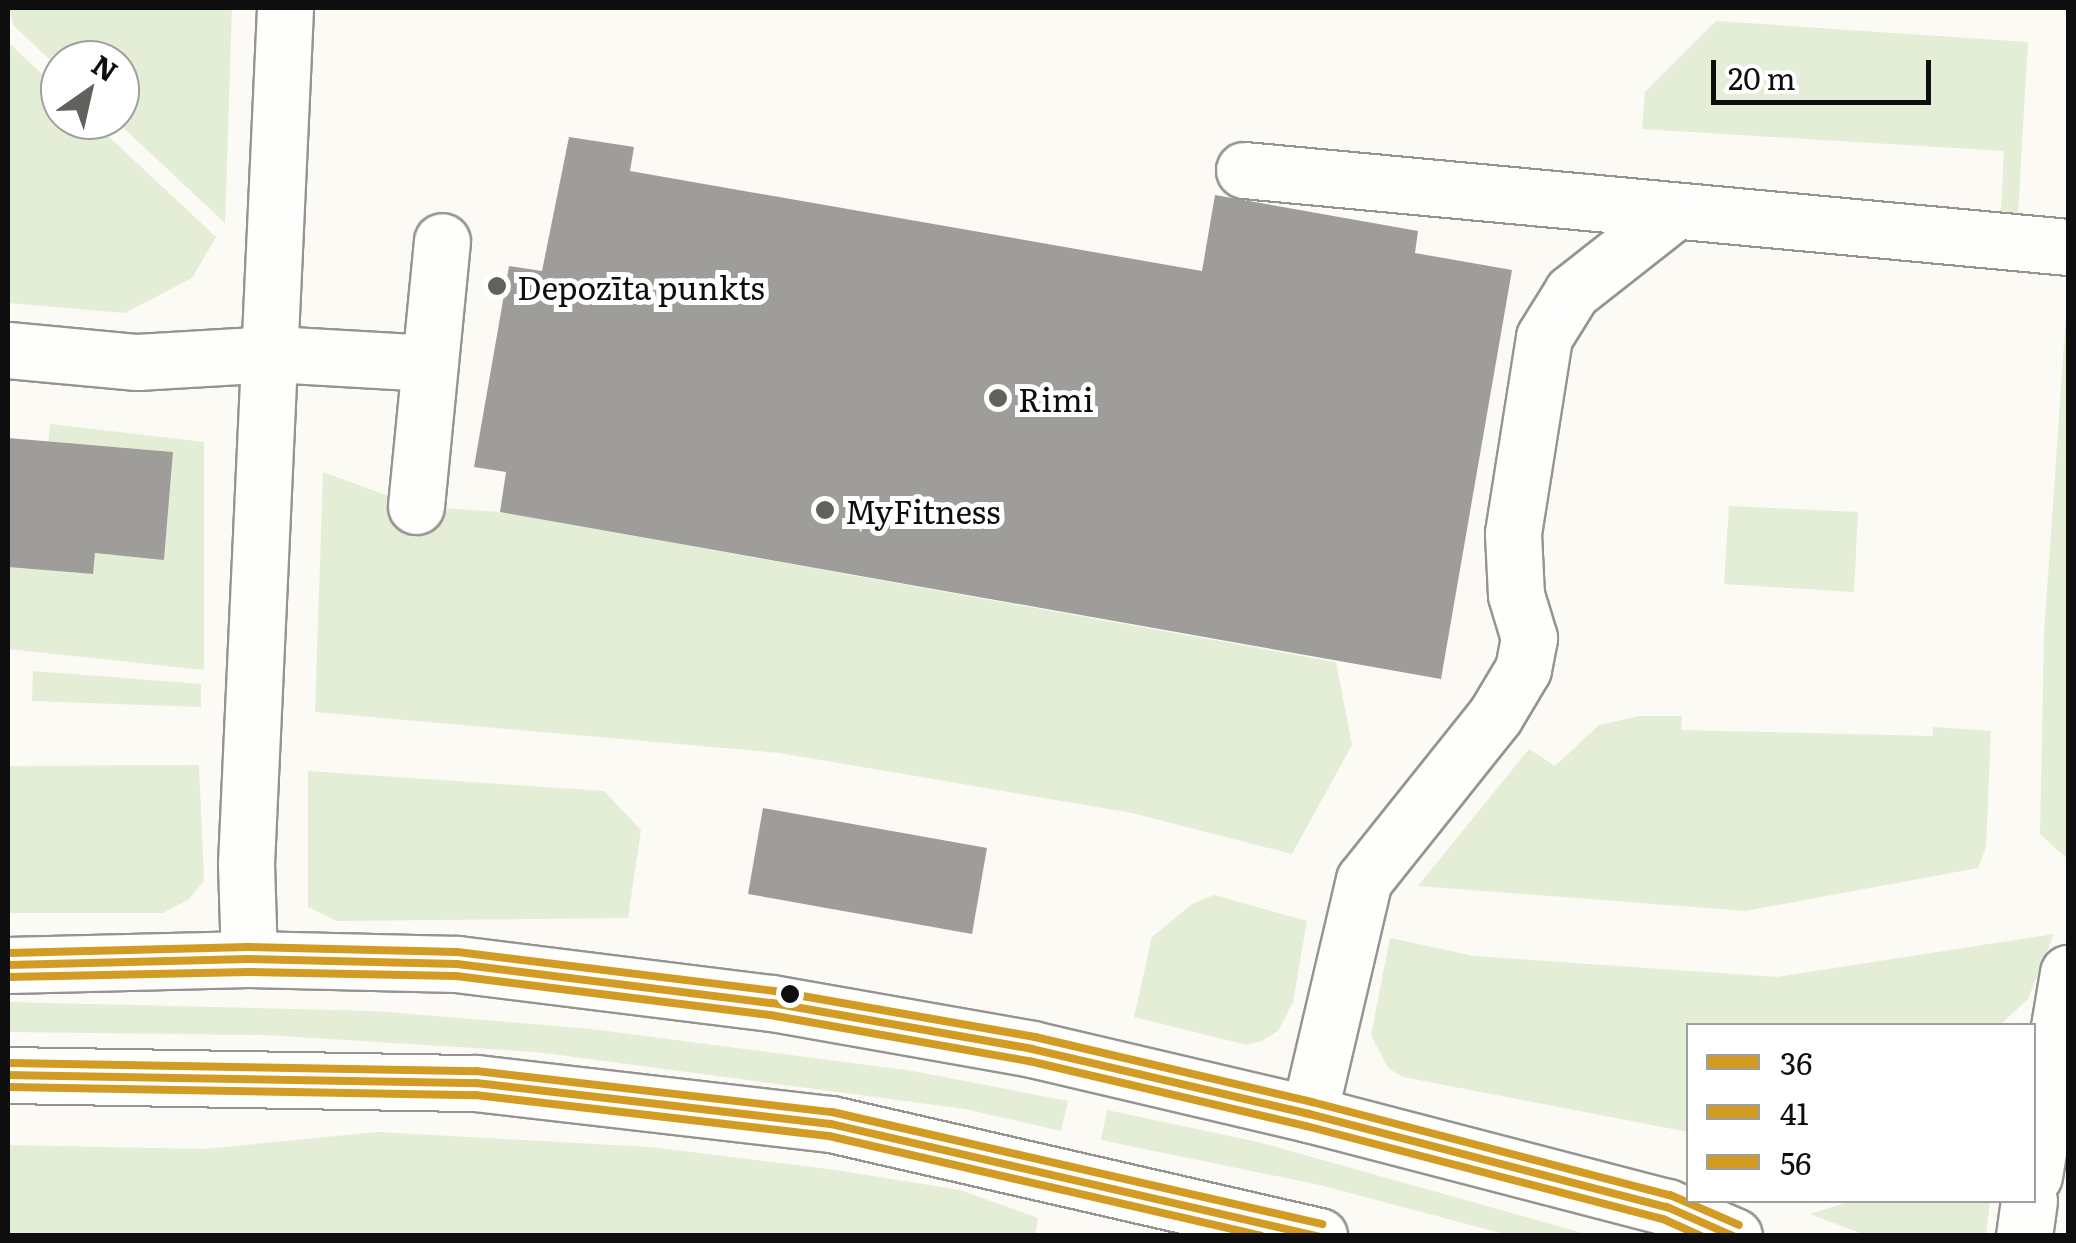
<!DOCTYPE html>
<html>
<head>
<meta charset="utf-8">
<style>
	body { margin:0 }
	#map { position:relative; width:2076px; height:1243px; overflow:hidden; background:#fbfaf4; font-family:Literata,serif }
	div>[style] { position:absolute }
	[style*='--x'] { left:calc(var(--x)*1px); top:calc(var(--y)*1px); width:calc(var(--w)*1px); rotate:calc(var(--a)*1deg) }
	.green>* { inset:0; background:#e4eed6 }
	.building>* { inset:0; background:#9f9d99 }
	.roads { filter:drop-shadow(2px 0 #959492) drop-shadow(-2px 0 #959492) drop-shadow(0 2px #959492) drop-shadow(0 -2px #959492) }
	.minor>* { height:55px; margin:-27.5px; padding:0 27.5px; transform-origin:27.5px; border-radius:27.5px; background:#fefefd }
	.bus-1>* { height:8px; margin:-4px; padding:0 4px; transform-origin:4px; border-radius:4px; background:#d29b23 }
	.bus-2>* { height:8px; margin:-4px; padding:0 4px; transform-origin:4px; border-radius:4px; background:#d29b23 }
	.bus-3>* { height:8px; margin:-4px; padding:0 4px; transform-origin:4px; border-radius:4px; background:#d29b23 }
	.dots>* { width:28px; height:28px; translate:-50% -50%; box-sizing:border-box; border:5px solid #fff; border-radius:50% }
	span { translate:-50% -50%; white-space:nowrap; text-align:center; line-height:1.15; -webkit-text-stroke:10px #fff; paint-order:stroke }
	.poi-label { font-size:32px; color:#0e0e0e }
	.left { translate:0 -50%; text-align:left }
	.frame { position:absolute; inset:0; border:10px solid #0e0e0e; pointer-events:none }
	.legend { position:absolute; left:1686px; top:1023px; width:350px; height:180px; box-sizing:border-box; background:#fff; border:2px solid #9f9f9f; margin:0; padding:12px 18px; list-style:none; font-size:30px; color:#0e0e0e }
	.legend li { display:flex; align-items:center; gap:20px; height:50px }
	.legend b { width:50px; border:2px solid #9f9f9f }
	.north { position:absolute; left:40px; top:40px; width:100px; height:100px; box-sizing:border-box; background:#fff; border:2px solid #9f9f9f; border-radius:50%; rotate:34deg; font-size:28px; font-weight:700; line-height:40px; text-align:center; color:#0e0e0e }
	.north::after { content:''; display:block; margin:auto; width:35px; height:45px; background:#61615e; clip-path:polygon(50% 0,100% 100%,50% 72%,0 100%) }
	.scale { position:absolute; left:1711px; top:60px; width:220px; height:45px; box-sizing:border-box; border:5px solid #0e0e0e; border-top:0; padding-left:12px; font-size:30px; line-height:35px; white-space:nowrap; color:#0e0e0e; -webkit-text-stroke:8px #fff; paint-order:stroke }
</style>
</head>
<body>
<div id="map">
	<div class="green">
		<div style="clip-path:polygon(8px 8px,232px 8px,225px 223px,115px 120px,120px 120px,120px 60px,60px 60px,60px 69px,14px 26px)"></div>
		<div style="clip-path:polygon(1716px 21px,2028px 42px,2018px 213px,2001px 211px,2004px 151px,1642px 129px,1645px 92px)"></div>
		<div style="clip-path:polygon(8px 42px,60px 91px,60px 120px,91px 120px,216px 237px,192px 278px,125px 313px,8px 303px)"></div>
		<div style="clip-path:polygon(2068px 287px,2068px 855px,2065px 857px,2040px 834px,2044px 634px)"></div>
		<div style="clip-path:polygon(50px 424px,204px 442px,204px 670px,8px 649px,8px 567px,92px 574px,95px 553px,164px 559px,173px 452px,48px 442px)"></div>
		<div style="clip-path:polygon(323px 472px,416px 506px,500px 512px,1336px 662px,1352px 745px,1292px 854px,1132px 813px,780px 753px,315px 712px)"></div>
		<div style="clip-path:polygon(1729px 506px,1858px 512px,1854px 592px,1724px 584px)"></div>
		<div style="clip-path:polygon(33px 671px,201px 684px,201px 707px,32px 701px)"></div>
		<div style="clip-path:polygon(1640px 716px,1682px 716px,1681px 730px,1933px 736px,1933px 727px,1991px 731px,1986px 847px,1978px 868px,1745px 911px,1418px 886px,1529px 749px,1555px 766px,1599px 725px)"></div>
		<div style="clip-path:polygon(199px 765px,204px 881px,189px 899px,163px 913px,8px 913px,8px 766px)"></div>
		<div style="clip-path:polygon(308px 771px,604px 791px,641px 830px,628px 918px,337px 921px,308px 907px)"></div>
		<div style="clip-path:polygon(1214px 895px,1307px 921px,1293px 1002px,1278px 1031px,1262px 1041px,1247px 1045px,1134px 1017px,1152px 937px,1192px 904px)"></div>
		<div style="clip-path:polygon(2054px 934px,2028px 999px,2000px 1025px,1688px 1026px,1688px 1132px,1403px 1077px,1388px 1068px,1371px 1035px,1390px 938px,1474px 956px,1777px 977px)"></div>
		<div style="clip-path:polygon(8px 1002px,374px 1011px,591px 1029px,913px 1071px,1068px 1101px,1061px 1131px,965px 1109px,536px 1052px,265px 1035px,8px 1032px)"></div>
		<div style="clip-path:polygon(1107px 1110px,1258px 1142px,1590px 1235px,1508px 1235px,1320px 1185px,1101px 1140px)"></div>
		<div style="clip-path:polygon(377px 1132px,650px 1147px,836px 1170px,960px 1190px,1038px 1218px,1035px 1236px,8px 1235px,8px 1145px,204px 1149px)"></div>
		<div style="clip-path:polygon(1851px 1201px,1990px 1201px,1986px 1235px,1865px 1235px,1810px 1214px)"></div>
	</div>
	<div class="building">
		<div style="clip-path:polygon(569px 137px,634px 147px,630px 171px,1202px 271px,1215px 195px,1418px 231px,1415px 253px,1512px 270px,1441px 679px,500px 512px,506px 472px,474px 467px,509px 266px,542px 271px)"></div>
		<div style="clip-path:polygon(8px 438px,173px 452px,164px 560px,95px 553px,93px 574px,8px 567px)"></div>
		<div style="clip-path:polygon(763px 808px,987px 848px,972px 934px,748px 894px)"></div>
	</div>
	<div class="roads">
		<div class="minor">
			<div style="--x:1244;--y:170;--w:828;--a:5.34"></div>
			<div style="--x:8;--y:350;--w:130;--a:5.3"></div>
			<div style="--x:137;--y:362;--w:136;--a:-3.4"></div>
			<div style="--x:273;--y:354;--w:157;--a:3.3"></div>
			<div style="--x:416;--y:506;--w:266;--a:-84.4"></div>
			<div style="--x:249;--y:959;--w:95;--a:-91.8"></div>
			<div style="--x:246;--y:864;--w:857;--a:-87.39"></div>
			<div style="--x:8;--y:965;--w:241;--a:-1.4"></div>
			<div style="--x:249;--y:959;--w:208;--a:1.4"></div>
			<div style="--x:457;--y:964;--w:317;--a:7.1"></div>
			<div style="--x:772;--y:1003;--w:264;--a:10"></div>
			<div style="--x:1032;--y:1049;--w:285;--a:13.2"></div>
			<div style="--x:1309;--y:1114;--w:370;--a:14.6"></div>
			<div style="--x:1667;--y:1207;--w:73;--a:23.4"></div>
			<div style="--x:8;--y:1075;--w:468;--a:1"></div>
			<div style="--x:476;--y:1083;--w:357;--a:6.6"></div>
			<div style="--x:831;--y:1124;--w:501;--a:12.93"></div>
			<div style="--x:1309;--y:1114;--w:240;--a:-76.8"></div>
			<div style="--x:1364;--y:880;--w:210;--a:-51.4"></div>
			<div style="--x:1495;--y:716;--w:55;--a:-59.2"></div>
			<div style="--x:1523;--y:669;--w:32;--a:-79"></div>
			<div style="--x:1529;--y:638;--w:45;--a:-106.8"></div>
			<div style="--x:1516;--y:595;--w:62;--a:-92.8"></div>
			<div style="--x:1513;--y:533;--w:198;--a:-81"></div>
			<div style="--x:1544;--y:337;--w:53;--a:-58.1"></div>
			<div style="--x:1572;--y:292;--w:126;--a:-38.2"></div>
			<div style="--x:2034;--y:1176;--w:206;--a:-80.5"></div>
			<div style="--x:2024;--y:1236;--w:36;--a:-82"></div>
		</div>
	</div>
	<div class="bus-1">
		<div style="--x:8;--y:965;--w:241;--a:-1.4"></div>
		<div style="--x:249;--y:959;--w:208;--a:1.4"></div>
		<div style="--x:457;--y:964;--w:317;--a:7.1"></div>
		<div style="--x:772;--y:1003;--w:264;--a:10"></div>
		<div style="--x:1032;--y:1049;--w:285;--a:13.2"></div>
		<div style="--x:1309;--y:1114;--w:370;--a:14.6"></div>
		<div style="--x:1667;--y:1207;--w:72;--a:23.7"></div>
		<div style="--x:8;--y:1075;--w:468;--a:1"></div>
		<div style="--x:476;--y:1083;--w:357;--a:6.6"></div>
		<div style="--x:831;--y:1124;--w:499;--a:13"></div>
	</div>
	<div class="bus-2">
		<div style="--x:8;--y:977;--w:241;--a:-1.2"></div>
		<div style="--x:249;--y:972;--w:207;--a:1.1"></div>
		<div style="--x:456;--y:976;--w:316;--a:7.1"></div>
		<div style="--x:770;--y:1015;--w:263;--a:10.1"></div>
		<div style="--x:1029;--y:1061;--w:285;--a:13.2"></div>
		<div style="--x:1306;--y:1126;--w:369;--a:14.6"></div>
		<div style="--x:1663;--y:1219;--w:42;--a:24.1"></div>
		<div style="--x:8;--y:1087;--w:467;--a:1"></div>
		<div style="--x:475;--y:1095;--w:356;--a:6.6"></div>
		<div style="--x:829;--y:1136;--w:443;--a:13"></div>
	</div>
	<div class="bus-3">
		<div style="--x:8;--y:953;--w:241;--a:-1.4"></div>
		<div style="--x:249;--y:947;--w:208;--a:1.4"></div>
		<div style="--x:457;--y:952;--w:319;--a:7"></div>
		<div style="--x:774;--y:991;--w:265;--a:10"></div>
		<div style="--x:1035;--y:1037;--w:285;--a:13.2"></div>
		<div style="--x:1312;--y:1102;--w:370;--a:14.6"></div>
		<div style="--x:1670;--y:1195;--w:75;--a:23.5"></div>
		<div style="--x:8;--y:1063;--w:468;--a:1"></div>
		<div style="--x:476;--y:1071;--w:358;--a:6.6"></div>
		<div style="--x:832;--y:1112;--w:503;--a:12.88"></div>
	</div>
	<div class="dots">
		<div style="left:497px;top:286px;background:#61615e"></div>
		<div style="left:998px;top:398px;background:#61615e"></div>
		<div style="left:825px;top:510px;background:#61615e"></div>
		<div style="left:790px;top:994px;background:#0e0e0e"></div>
	</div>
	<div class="poi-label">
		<span class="left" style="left:517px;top:286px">Depozīta punkts</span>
		<span class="left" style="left:1018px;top:398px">Rimi</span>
		<span class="left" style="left:845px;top:510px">MyFitness</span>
	</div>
	<div class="frame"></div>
	<ul class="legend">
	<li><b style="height:12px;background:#d29b23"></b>36</li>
	<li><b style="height:12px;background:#d29b23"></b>41</li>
	<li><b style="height:12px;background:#d29b23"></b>56</li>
	</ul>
	<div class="north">N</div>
	<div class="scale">20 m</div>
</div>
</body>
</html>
